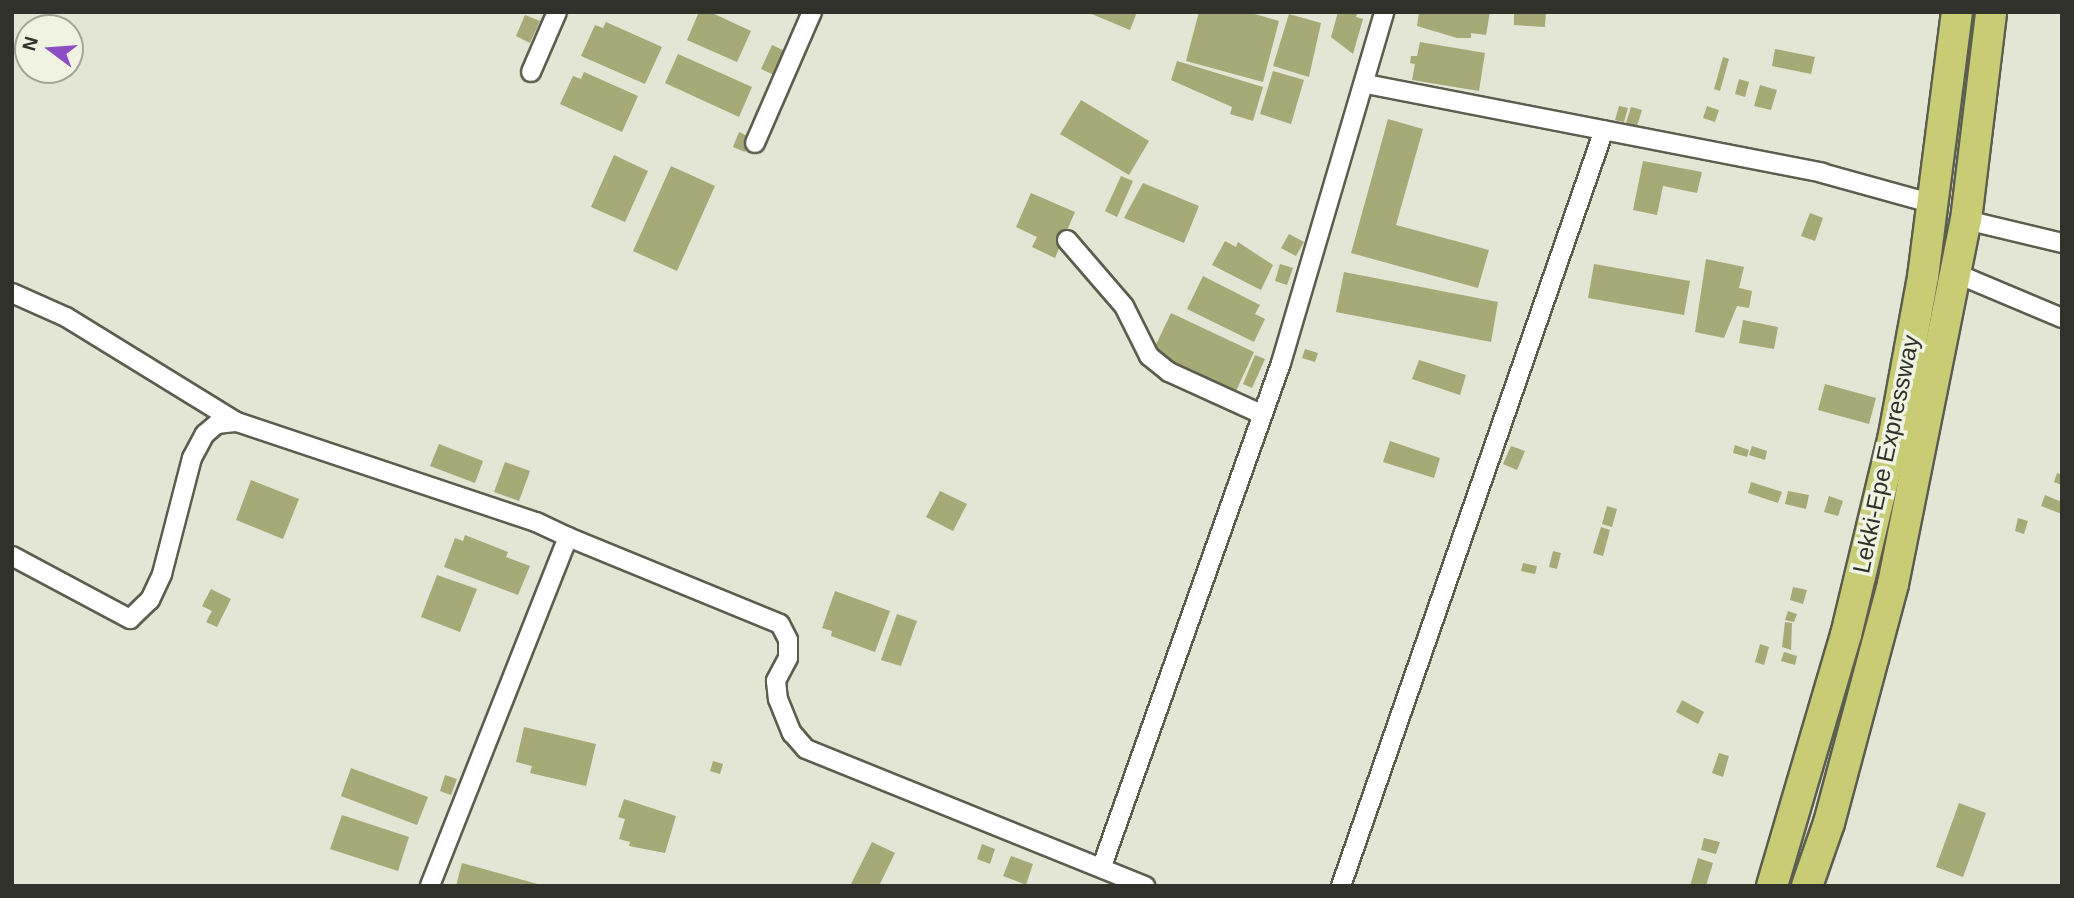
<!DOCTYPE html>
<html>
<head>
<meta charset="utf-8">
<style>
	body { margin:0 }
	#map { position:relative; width:2074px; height:898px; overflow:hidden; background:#e3e5d5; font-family:Helvetica,sans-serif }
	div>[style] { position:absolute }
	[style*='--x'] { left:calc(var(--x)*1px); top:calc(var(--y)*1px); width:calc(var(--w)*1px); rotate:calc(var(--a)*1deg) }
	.building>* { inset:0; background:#a6aa77 }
	.roads { filter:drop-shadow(2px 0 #5c5d4f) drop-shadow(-2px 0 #5c5d4f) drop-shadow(0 2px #5c5d4f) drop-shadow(0 -2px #5c5d4f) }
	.minor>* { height:18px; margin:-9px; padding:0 9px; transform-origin:9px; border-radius:9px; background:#fff }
	.trunk>* { height:30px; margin:-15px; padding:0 15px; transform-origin:15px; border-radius:15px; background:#c8cc74 }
	span { translate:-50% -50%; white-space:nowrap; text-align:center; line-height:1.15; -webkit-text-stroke:7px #f0f2e2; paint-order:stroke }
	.street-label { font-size:24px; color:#31312b }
	.frame { position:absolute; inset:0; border:14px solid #31312b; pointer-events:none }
	.north { position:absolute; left:14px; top:14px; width:70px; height:70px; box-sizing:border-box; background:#f0f2e2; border:2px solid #a4a599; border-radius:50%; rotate:286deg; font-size:19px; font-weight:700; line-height:28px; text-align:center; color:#31312b }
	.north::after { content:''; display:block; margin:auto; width:24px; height:32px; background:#8b4ec4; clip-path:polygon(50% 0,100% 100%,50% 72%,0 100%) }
</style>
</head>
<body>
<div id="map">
	<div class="building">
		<div style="clip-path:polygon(699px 12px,710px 12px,751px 31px,737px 62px,687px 40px)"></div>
		<div style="clip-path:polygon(1087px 12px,1137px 12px,1130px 30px)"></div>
		<div style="clip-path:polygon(1199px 12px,1248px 12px,1279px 21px,1263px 82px,1186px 61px)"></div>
		<div style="clip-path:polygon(1338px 12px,1358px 12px,1356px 17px,1363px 19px,1353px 54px,1331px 37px)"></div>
		<div style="clip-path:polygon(1419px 12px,1490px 12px,1486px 35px,1471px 33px,1471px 38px,1457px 38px,1417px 26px)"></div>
		<div style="clip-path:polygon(1514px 12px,1546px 12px,1545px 27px,1514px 25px)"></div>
		<div style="clip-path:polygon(1289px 14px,1321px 23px,1309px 77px,1273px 66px)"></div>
		<div style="clip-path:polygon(525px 15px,540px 21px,530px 43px,516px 36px)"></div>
		<div style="clip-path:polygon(606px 22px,662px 47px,645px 84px,581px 56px,595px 25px,603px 28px)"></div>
		<div style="clip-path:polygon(1420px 42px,1485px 53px,1479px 91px,1412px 80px,1415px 64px,1410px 63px,1411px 56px,1417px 56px)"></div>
		<div style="clip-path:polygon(772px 45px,785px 51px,774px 75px,761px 69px)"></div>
		<div style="clip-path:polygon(1775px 49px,1815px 57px,1811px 74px,1772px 66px)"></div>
		<div style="clip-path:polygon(678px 54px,752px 87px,739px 117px,665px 83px)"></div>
		<div style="clip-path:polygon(1723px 57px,1729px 59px,1720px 91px,1714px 89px)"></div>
		<div style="clip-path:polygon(1177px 61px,1263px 87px,1253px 121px,1230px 114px,1232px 107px,1171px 80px)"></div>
		<div style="clip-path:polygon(1273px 71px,1304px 80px,1291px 124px,1260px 114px)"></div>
		<div style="clip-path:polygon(584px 72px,638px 96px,622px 132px,560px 104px,573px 76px,581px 79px)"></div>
		<div style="clip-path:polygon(1739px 79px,1749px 82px,1745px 97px,1735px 94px)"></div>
		<div style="clip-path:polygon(1760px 85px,1777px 90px,1771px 110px,1754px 106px)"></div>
		<div style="clip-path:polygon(1081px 100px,1149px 141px,1129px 175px,1060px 134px)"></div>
		<div style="clip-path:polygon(1619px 106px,1628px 108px,1624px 122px,1615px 120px)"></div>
		<div style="clip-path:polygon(1707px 106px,1719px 110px,1715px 122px,1703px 118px)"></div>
		<div style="clip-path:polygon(1631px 107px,1642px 110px,1637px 126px,1626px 123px)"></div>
		<div style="clip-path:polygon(1388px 119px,1423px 129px,1396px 225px,1489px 250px,1478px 288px,1351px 253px)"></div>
		<div style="clip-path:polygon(739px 132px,752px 138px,745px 152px,733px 147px)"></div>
		<div style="clip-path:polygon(614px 155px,648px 171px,625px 222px,591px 207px)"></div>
		<div style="clip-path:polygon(1643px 161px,1702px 172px,1697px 193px,1663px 186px,1657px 215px,1633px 210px)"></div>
		<div style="clip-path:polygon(671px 166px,715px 186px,677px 271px,633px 251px)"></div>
		<div style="clip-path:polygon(1121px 176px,1133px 181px,1117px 217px,1105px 211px)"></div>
		<div style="clip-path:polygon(1143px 183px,1199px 206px,1184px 243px,1124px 218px)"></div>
		<div style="clip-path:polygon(1031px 193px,1075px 212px,1055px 258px,1032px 247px,1037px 237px,1016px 227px)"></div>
		<div style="clip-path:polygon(1810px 213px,1823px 218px,1815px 241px,1801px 236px)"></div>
		<div style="clip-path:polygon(1289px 234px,1304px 242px,1296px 256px,1281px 248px)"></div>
		<div style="clip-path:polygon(1225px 241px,1236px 247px,1238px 242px,1273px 265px,1261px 290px,1212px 265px)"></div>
		<div style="clip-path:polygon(1706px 259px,1744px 267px,1739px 288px,1752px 291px,1749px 308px,1737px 306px,1724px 338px,1695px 332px)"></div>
		<div style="clip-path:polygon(1280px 264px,1293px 268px,1287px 285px,1275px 281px)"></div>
		<div style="clip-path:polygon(1594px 264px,1690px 281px,1684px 315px,1588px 298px)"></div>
		<div style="clip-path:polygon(1344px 272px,1498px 302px,1491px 342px,1336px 312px)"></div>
		<div style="clip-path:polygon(1203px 276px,1260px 305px,1255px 314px,1265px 319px,1254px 342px,1187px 309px)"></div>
		<div style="clip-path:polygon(1171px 313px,1254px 352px,1236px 391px,1152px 353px)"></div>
		<div style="clip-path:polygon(1743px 320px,1778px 327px,1774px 349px,1739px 343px)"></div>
		<div style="clip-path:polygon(1305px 349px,1318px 353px,1315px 362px,1302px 358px)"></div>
		<div style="clip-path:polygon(1255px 355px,1265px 359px,1252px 388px,1243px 384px)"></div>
		<div style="clip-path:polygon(1419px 360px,1466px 375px,1460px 395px,1412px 379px)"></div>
		<div style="clip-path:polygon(1825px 384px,1876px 398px,1869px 424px,1818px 410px)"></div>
		<div style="clip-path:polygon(1390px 441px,1440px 458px,1434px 478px,1383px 462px)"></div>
		<div style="clip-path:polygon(439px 444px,483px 461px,475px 483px,430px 466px)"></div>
		<div style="clip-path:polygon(1735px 445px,1749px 450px,1747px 457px,1733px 453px)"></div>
		<div style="clip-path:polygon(1511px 446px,1525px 451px,1517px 470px,1503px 464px)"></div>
		<div style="clip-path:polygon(1752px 446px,1767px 451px,1765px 460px,1749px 455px)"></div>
		<div style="clip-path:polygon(505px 462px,530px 471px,519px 501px,494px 492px)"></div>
		<div style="clip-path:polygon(2057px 473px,2062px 475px,2062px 485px,2054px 482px)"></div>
		<div style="clip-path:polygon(251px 480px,299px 499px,283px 539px,236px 520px)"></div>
		<div style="clip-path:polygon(1751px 482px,1782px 492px,1778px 503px,1748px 493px)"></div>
		<div style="clip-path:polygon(940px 491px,967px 504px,953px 531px,926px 517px)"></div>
		<div style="clip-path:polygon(1788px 491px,1809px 495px,1806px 509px,1785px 504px)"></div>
		<div style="clip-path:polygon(2045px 495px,2062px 502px,2062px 514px,2041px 506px)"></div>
		<div style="clip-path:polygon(1829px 496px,1843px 501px,1838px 516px,1824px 512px)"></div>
		<div style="clip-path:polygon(1607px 506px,1617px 509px,1612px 527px,1602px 524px)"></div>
		<div style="clip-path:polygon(2018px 518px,2028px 521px,2024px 534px,2015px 531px)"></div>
		<div style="clip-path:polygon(1601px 527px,1610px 530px,1603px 556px,1593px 553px)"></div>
		<div style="clip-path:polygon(465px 535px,508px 552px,506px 557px,530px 566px,518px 595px,444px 567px,455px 538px,463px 541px)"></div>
		<div style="clip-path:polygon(1553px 551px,1561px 553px,1557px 569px,1549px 567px)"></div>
		<div style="clip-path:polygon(1523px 563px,1537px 566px,1535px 574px,1521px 571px)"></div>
		<div style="clip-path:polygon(437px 575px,477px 589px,460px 632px,421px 617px)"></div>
		<div style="clip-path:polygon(1793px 587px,1807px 590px,1803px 604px,1790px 600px)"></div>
		<div style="clip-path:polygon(211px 589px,231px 599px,217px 627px,206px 622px,212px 611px,202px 606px)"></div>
		<div style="clip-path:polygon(835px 591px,890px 611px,875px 652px,831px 636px,832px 631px,822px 628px)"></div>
		<div style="clip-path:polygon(1788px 611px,1797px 614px,1794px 622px,1785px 620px)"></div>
		<div style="clip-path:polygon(897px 614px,917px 621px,901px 666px,881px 660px)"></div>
		<div style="clip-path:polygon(1785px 622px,1792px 623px,1791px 650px,1782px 647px)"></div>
		<div style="clip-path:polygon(1760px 644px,1769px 647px,1764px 665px,1755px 662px)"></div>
		<div style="clip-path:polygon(1784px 652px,1797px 656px,1795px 665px,1781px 661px)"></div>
		<div style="clip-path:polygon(1682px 700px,1704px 712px,1698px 724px,1676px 712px)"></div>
		<div style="clip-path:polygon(524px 727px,596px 744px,586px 786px,530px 773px,532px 766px,516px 762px)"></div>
		<div style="clip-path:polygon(1719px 753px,1729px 756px,1723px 777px,1712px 773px)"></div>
		<div style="clip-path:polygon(713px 761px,723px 764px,720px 774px,710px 771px)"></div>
		<div style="clip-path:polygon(351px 768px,428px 797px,417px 825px,341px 796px)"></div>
		<div style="clip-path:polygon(445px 775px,457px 779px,451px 795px,440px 791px)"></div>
		<div style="clip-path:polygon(624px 799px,676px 816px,665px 853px,629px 846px,630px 842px,619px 839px,625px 819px,618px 817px)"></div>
		<div style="clip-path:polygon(1959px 803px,1986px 813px,1963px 877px,1936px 867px)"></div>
		<div style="clip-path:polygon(342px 815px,409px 837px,398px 871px,330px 849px)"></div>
		<div style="clip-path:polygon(1704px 838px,1720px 842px,1716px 854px,1701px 850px)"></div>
		<div style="clip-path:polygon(872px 842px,895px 853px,879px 886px,850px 886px)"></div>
		<div style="clip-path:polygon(982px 844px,995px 849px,990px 864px,977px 859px)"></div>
		<div style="clip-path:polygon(1011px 856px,1033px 864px,1026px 885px,1003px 876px)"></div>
		<div style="clip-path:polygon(1698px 858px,1713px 863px,1706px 886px,1690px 886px)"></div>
		<div style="clip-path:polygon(462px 863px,541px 885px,541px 886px,456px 886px)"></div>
	</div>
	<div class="roads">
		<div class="minor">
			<div style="--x:531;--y:72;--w:65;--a:-66.6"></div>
			<div style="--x:1366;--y:84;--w:465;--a:11"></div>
			<div style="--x:1822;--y:173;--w:116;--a:15.5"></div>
			<div style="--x:755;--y:143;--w:143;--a:-66.5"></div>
			<div style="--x:1966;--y:220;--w:99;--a:13.5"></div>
			<div style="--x:1067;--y:240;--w:87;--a:49.2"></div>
			<div style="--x:1124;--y:306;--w:56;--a:63.4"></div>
			<div style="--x:1149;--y:356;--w:26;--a:39"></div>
			<div style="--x:1169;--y:372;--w:101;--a:24.5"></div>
			<div style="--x:1955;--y:273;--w:116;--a:22.8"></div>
			<div style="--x:12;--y:293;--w:59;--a:24"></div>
			<div style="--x:66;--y:317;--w:201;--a:31.6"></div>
			<div style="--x:568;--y:537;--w:229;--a:22.3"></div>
			<div style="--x:780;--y:624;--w:18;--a:63"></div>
			<div style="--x:788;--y:640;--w:18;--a:90"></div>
			<div style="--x:788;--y:658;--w:26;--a:118"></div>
			<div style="--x:776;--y:681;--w:18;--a:84"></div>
			<div style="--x:778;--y:699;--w:37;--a:68"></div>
			<div style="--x:792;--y:733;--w:21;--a:49"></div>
			<div style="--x:806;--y:749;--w:366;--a:22"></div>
			<div style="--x:12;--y:556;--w:134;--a:28.1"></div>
			<div style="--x:130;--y:619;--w:28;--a:-44"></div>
			<div style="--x:150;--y:600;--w:29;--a:-65"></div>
			<div style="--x:162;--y:574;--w:120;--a:-75.5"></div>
			<div style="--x:192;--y:458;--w:27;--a:-62"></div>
			<div style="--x:205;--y:434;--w:16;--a:-40"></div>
			<div style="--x:217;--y:424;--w:20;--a:-6"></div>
			<div style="--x:237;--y:422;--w:315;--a:18.5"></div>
			<div style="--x:536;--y:522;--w:35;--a:25"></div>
			<div style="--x:568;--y:537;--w:375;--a:111.6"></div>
			<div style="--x:1102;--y:866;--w:534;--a:-70.41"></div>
			<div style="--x:1281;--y:363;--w:366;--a:-73.6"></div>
			<div style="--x:1341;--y:886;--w:800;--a:-70.82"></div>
		</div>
		<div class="trunk">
			<div style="--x:1772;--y:886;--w:262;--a:-73.6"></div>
			<div style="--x:1846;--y:635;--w:206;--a:-76.5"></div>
			<div style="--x:1894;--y:435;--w:161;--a:-79.6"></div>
			<div style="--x:1923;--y:277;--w:267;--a:-82.7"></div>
			<div style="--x:1807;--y:886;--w:67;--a:-70.8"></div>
			<div style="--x:1829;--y:823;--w:247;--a:-75"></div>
			<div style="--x:1893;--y:584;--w:371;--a:-78.7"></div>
			<div style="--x:1966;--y:220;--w:209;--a:-83.1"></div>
		</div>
	</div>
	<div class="street-label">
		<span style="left:1886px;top:454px;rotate:-78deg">Lekki-Epe Expressway</span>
	</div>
	<div class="frame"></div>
	<div class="north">N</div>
</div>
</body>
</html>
